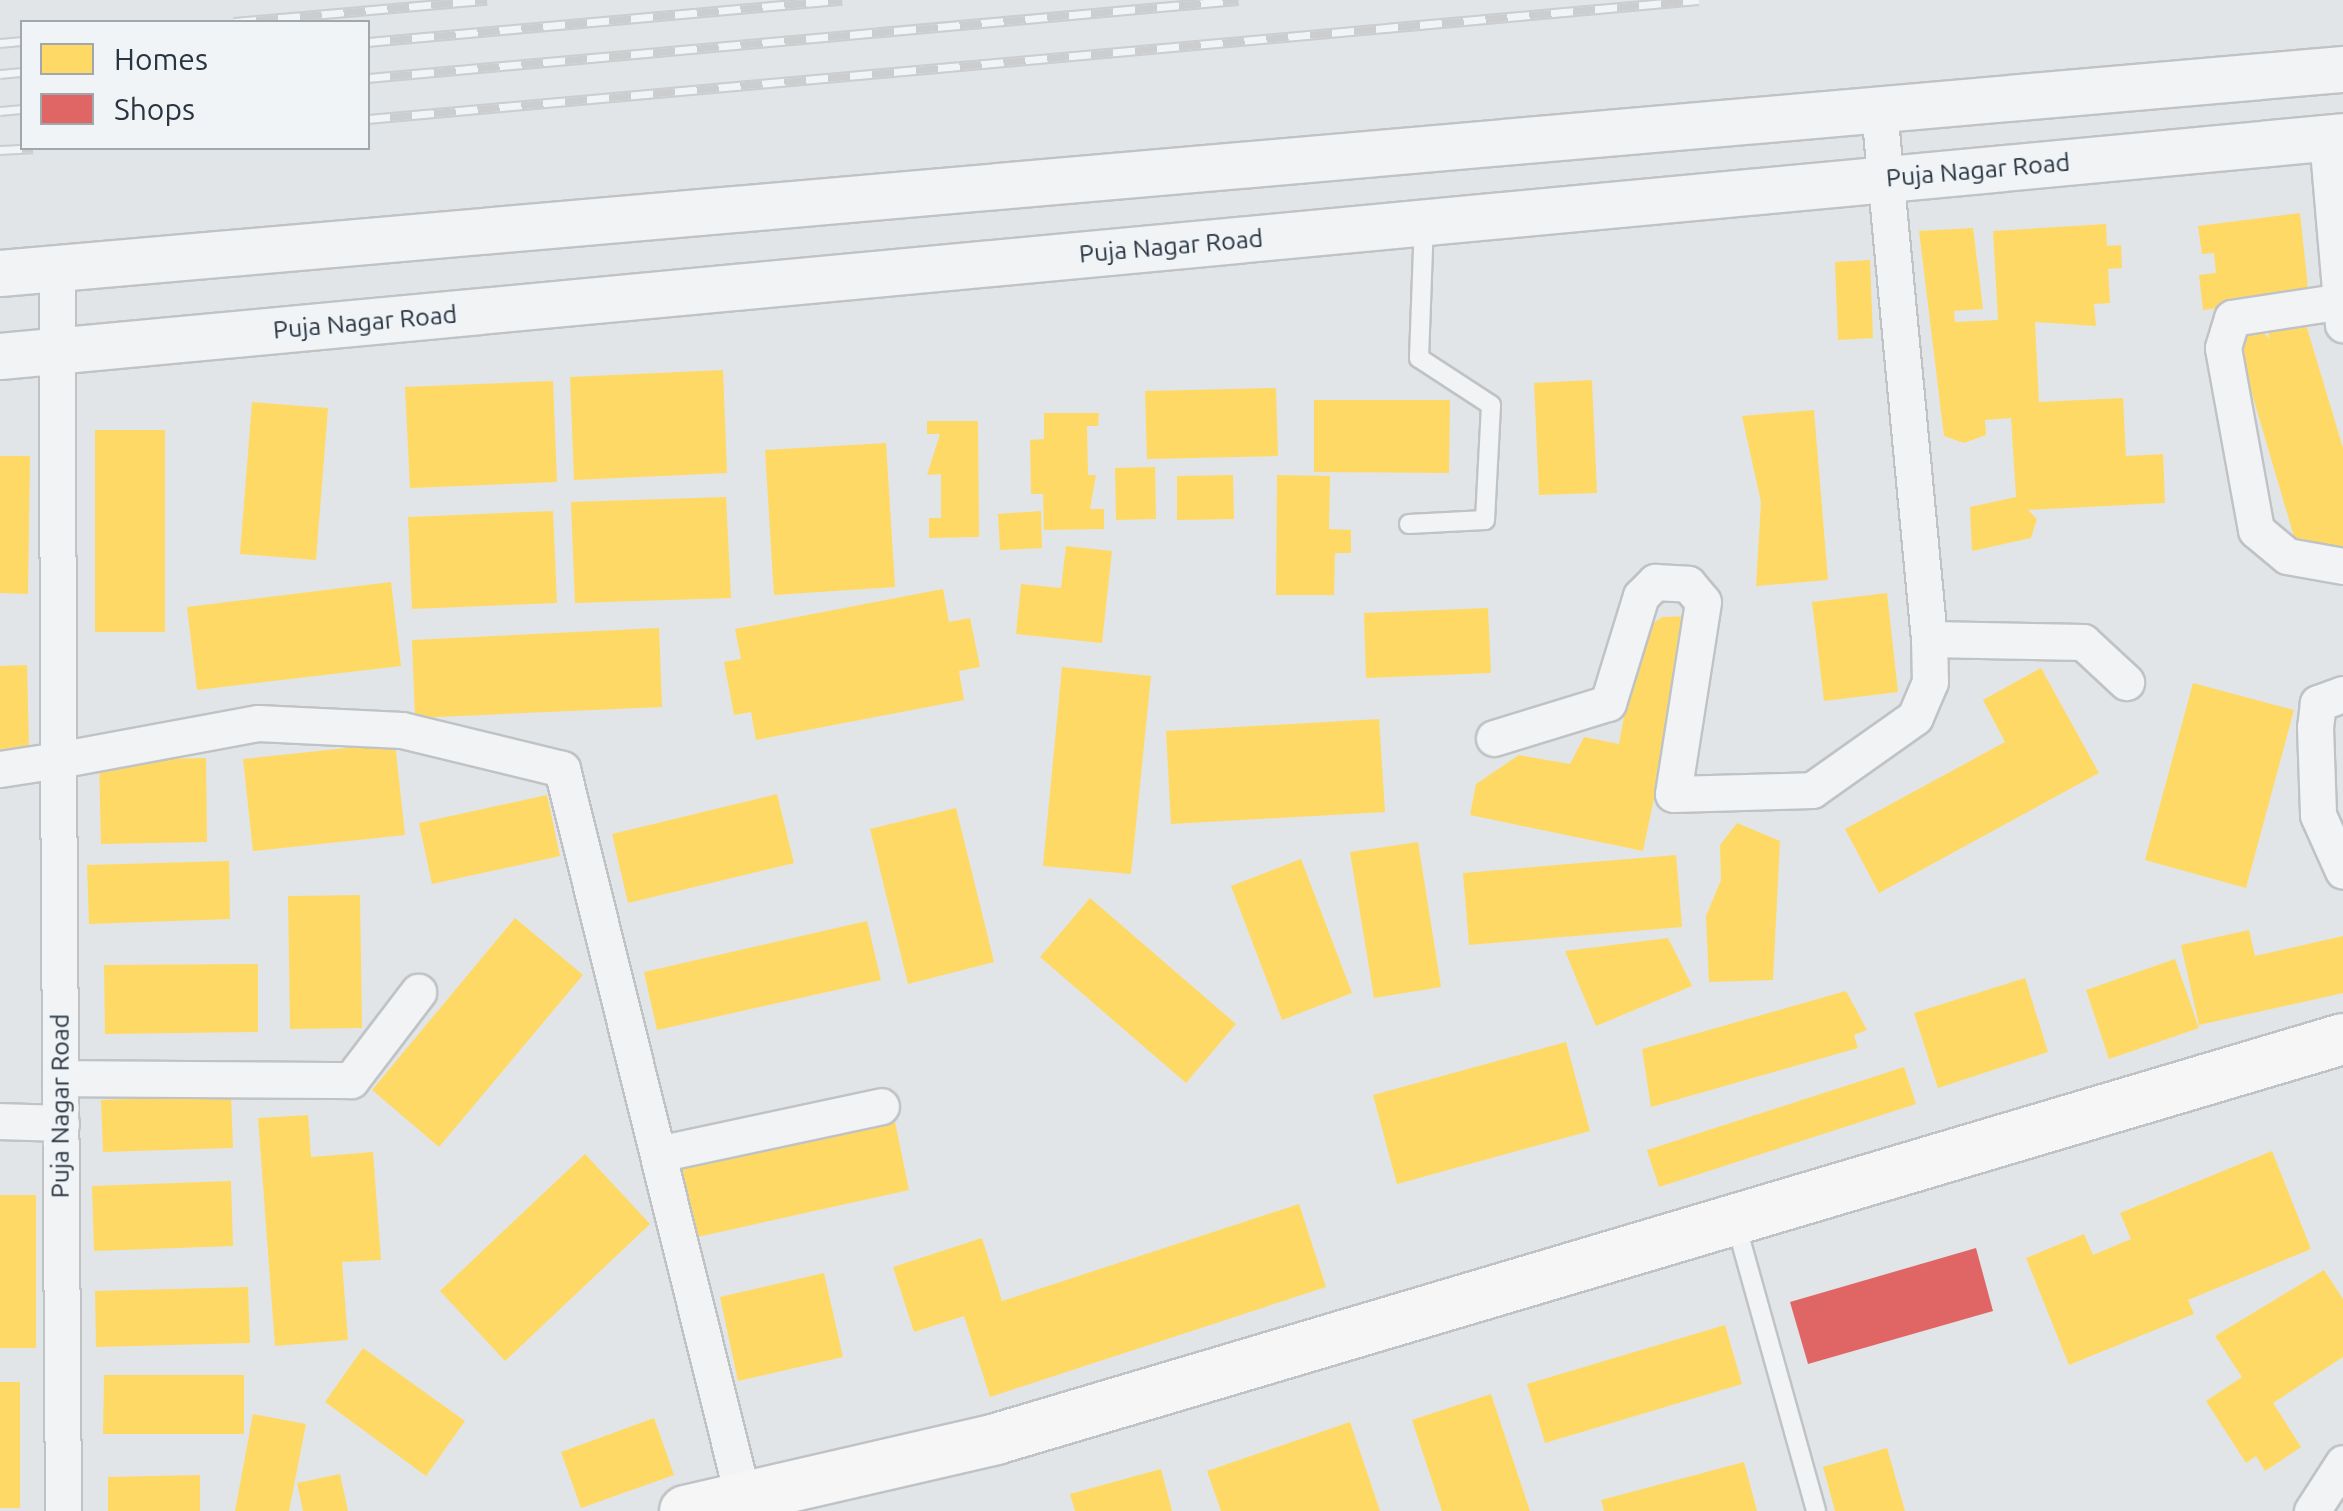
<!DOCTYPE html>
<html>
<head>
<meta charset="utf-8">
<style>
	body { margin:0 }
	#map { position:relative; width:2343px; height:1511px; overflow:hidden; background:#e2e5e7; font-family:Ubuntu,sans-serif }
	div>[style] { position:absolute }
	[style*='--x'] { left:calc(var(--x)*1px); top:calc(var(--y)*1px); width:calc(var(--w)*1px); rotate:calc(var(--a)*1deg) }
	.homes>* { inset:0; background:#ffd966 }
	.shops>* { inset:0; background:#e06666 }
	.roads { filter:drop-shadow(2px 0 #c0c3c5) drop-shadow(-2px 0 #c0c3c5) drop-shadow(0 2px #c0c3c5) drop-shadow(0 -2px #c0c3c5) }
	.service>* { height:18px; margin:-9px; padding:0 9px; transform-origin:9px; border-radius:9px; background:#f1f3f4 }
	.minor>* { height:35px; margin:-17.5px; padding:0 17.5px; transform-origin:17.5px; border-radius:17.5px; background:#f1f3f4 }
	.tertiary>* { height:45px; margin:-22.5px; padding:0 22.5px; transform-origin:22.5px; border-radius:22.5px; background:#f1f3f4 }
	.secondary>* { height:50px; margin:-25px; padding:0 25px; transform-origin:25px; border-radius:25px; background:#f6f6f6 }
	.rail>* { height:11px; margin-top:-5.5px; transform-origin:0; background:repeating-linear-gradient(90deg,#f0f4f7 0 22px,#cbcdcf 0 44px); box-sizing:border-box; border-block:2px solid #cbcdcf }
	span { translate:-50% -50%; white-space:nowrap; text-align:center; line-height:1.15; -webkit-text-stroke:10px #f0f4f7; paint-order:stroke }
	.street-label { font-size:25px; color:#293541 }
	.legend { position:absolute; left:20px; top:20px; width:350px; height:130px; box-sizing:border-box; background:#f0f4f7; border:2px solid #a0a8ae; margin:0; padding:12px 18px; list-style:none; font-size:30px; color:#293541 }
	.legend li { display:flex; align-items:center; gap:20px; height:50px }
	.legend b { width:50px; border:2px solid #a0a8ae }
</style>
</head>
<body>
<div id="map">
	<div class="homes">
		<div style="clip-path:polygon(2300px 213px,2309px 297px,2203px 310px,2199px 275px,2216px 273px,2214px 253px,2202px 254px,2198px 226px)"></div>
		<div style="clip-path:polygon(2106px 224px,2107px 246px,2121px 245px,2122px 268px,2108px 269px,2110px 303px,2094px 304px,2096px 326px,2035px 322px,2039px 402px,2123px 398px,2126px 456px,2163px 454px,2165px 503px,2028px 510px,2037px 519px,2031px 538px,1972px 551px,1970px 507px,2016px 497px,2011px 418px,1985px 420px,1986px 435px,1964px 443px,1944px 436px,1919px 231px,1973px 228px,1983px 309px,1954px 311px,1955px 322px,1998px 320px,1993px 231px)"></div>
		<div style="clip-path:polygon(1870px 260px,1873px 338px,1838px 340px,1835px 262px)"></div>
		<div style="clip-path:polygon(2304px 318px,2343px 448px,2343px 559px,2297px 547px,2236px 339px,2261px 331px,2270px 339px,2267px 330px)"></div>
		<div style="clip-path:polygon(723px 370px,727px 473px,574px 480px,570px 377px)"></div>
		<div style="clip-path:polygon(1592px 380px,1597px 493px,1539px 495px,1534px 383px)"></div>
		<div style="clip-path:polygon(553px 381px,557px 482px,410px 488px,405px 387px)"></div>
		<div style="clip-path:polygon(1276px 388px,1278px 456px,1147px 459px,1145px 391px)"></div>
		<div style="clip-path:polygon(1314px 400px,1450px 400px,1449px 473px,1314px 472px)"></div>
		<div style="clip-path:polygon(252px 402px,328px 408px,316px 560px,240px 554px)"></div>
		<div style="clip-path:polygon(1814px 410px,1828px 580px,1756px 586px,1761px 502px,1742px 416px)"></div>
		<div style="clip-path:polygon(1044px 413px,1099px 413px,1098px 426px,1087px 426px,1088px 475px,1096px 475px,1090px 509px,1104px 509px,1104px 529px,1044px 530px,1043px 494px,1031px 494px,1030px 440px,1044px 439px)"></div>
		<div style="clip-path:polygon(927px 421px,978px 421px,979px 537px,929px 538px,929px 518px,941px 518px,941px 474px,927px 475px,940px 434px,927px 434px)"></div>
		<div style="clip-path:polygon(95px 430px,165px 430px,165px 632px,95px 632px)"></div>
		<div style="clip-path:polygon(886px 443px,895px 587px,774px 595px,765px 450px)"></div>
		<div style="clip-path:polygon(0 456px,30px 456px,28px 594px,0 593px)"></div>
		<div style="clip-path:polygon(1155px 467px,1156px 519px,1116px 520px,1115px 468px)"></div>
		<div style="clip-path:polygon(1233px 475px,1234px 519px,1177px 520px,1177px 476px)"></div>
		<div style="clip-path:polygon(1277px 475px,1330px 476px,1329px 529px,1351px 530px,1351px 553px,1335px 553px,1334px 595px,1276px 595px)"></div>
		<div style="clip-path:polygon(726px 497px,731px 598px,575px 603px,571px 502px)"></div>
		<div style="clip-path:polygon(553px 511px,557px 603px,412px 609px,408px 517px)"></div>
		<div style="clip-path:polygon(1041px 511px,1042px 548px,1000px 550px,998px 514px)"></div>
		<div style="clip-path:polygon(1066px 546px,1112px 551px,1102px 643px,1016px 634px,1021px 584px,1061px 588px)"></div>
		<div style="clip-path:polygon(391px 582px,401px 666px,197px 690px,187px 607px)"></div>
		<div style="clip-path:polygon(943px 589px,949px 622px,970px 618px,980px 667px,959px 671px,964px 700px,756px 740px,751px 712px,734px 715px,724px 662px,741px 659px,735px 629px)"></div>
		<div style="clip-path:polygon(1887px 593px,1898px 692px,1824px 701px,1812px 602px)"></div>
		<div style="clip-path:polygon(1488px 608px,1491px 673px,1366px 678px,1364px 613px)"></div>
		<div style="clip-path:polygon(1692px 616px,1643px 851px,1470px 815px,1476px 784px,1519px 755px,1570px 764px,1584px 737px,1619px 744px,1639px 634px,1662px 617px)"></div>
		<div style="clip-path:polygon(659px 628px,662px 707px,415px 718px,412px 640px)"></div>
		<div style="clip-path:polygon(27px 665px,29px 748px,0 749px,0 666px)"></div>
		<div style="clip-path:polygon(1062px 667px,1151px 676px,1131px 874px,1043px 866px)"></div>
		<div style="clip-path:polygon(2041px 668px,2099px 773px,1879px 893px,1845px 829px,2005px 742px,1983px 700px)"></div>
		<div style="clip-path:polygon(2193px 683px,2294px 710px,2246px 888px,2145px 860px)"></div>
		<div style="clip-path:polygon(1379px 719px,1385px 812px,1171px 824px,1166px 731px)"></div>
		<div style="clip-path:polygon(395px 743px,405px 835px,253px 851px,243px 759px)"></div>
		<div style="clip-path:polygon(206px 758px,207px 842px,101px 844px,99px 760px)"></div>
		<div style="clip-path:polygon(777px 794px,794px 863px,628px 903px,612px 834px)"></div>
		<div style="clip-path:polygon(547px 795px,560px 856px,432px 884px,419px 823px)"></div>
		<div style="clip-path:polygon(956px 808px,994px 962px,908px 984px,870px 829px)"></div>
		<div style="clip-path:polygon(1737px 823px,1780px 841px,1773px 980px,1709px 982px,1706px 916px,1721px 880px,1720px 845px)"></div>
		<div style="clip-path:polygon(1418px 842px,1441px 987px,1374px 998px,1350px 852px)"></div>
		<div style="clip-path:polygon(1676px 855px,1682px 927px,1469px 945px,1463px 873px)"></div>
		<div style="clip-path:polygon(1301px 859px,1352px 993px,1282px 1020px,1231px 886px)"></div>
		<div style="clip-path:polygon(229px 861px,230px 919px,89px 924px,87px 865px)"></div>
		<div style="clip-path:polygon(360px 895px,362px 1028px,290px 1029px,288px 896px)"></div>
		<div style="clip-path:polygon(1090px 898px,1236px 1024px,1186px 1083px,1040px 957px)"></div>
		<div style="clip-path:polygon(515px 918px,583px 975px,439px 1147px,372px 1090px)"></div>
		<div style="clip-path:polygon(867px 921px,881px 980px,657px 1030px,644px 972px)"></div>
		<div style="clip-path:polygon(2249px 930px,2255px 956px,2343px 936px,2343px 993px,2199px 1025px,2181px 945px)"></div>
		<div style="clip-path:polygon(1668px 938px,1692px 986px,1596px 1026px,1565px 951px)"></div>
		<div style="clip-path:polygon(2175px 959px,2199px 1028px,2109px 1059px,2086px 990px)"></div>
		<div style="clip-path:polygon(258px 964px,258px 1032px,105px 1034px,104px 965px)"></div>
		<div style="clip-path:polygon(2025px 978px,2048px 1052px,1938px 1088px,1914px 1013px)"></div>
		<div style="clip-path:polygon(1846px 991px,1867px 1030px,1854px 1035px,1858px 1048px,1651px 1107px,1642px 1049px)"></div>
		<div style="clip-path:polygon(1566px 1042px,1590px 1131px,1397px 1184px,1373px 1095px)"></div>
		<div style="clip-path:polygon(1904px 1067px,1916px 1104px,1659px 1187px,1647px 1150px)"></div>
		<div style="clip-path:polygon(231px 1095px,233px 1148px,103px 1152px,101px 1100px)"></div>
		<div style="clip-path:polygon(893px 1112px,909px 1190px,688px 1239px,670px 1162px)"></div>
		<div style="clip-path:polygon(308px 1115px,311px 1157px,373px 1152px,381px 1260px,342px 1262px,348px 1340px,275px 1346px,258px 1118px)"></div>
		<div style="clip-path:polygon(2272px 1151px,2311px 1249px,2188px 1300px,2194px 1314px,2069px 1365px,2026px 1258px,2084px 1234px,2093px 1255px,2131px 1239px,2120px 1213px)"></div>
		<div style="clip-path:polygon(585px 1154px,650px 1224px,505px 1361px,440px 1291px)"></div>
		<div style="clip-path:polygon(231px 1181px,233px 1246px,94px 1251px,92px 1186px)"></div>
		<div style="clip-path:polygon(0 1195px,36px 1195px,36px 1348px,0 1348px)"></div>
		<div style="clip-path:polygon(1299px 1204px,1326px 1287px,990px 1397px,964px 1316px,914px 1332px,893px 1267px,982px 1238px,1002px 1301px)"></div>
		<div style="clip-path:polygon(2324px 1270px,2343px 1299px,2343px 1357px,2273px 1403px,2301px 1447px,2265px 1471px,2256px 1456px,2246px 1463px,2206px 1401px,2242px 1377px,2215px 1336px)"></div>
		<div style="clip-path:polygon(824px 1273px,843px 1357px,738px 1381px,720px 1297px)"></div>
		<div style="clip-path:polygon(248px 1287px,250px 1343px,96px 1347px,95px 1291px)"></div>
		<div style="clip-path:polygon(1725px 1325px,1742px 1384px,1545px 1443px,1527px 1384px)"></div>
		<div style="clip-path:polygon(363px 1348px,465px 1421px,426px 1476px,325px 1402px)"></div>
		<div style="clip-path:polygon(104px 1375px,244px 1375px,244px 1434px,103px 1434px)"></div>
		<div style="clip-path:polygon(0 1382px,20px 1382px,20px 1508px,0 1508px)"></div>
		<div style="clip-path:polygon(1491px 1394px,1530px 1511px,1442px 1511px,1412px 1420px)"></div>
		<div style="clip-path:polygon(253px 1414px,306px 1424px,289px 1511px,235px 1511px)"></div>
		<div style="clip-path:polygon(654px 1418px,674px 1475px,581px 1508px,561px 1452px)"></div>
		<div style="clip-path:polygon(1350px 1422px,1380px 1511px,1221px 1511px,1207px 1471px)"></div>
		<div style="clip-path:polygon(1887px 1448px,1905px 1511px,1835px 1511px,1823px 1467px)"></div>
		<div style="clip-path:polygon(1744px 1462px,1757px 1511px,1604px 1511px,1601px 1500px)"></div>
		<div style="clip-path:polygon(1161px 1469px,1172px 1511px,1075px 1511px,1070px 1494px)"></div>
		<div style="clip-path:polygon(340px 1474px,348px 1511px,303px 1511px,297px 1483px)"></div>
		<div style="clip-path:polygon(200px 1475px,200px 1511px,108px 1511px,108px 1477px)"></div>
	</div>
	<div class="shops">
		<div style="clip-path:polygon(1976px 1248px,1993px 1311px,1808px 1364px,1790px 1302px)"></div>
	</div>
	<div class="roads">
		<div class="service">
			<div style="--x:1409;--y:524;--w:76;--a:-3"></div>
			<div style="--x:1485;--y:520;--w:115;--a:-87"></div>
			<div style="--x:1491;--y:405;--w:86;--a:-146.9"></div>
			<div style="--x:1419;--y:358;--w:135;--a:-87.9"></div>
			<div style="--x:1736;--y:1224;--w:298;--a:74.4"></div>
		</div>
		<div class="minor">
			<div style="--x:2327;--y:138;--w:187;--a:85.1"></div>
			<div style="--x:57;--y:268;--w:492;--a:89.9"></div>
			<div style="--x:58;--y:760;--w:203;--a:-10.5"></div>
			<div style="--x:258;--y:723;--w:144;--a:2.8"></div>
			<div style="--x:402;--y:730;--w:165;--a:13.7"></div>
			<div style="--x:562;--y:769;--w:751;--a:76.06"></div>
			<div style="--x:2336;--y:302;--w:105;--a:171.3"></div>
			<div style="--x:2232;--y:318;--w:31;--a:107"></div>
			<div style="--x:2223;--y:348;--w:185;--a:79.7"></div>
			<div style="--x:2256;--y:530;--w:40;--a:40"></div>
			<div style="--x:2287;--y:556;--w:57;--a:10.1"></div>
			<div style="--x:1929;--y:639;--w:154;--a:1.1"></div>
			<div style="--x:2083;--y:642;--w:59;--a:42.9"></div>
			<div style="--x:2343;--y:694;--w:27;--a:160"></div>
			<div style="--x:2318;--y:703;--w:24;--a:97"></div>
			<div style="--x:2315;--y:727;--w:88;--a:88"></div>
			<div style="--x:2318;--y:815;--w:61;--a:65.9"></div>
			<div style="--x:1494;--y:738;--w:119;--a:-17.1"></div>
			<div style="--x:1608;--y:703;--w:112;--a:-72.9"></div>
			<div style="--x:1641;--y:596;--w:20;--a:-45"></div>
			<div style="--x:1655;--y:582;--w:33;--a:3"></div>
			<div style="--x:1688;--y:584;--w:23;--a:50"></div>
			<div style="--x:1703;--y:602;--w:194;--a:98.9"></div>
			<div style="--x:1673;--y:794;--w:139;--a:-1.6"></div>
			<div style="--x:1812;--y:790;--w:126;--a:-35.3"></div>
			<div style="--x:1915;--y:717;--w:38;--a:-67"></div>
			<div style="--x:1930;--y:682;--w:43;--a:-91.3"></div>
			<div style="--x:1929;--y:639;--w:531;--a:-95.4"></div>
			<div style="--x:0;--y:769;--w:59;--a:-8.8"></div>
			<div style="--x:58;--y:760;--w:751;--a:89.62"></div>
			<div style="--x:60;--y:1078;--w:291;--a:0.4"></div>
			<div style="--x:351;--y:1080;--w:111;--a:-52.7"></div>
			<div style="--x:0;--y:1121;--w:61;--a:1.9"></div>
			<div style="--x:658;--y:1154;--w:228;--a:-12.1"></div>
			<div style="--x:2312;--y:1511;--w:57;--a:-57.1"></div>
		</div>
		<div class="tertiary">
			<div style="--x:0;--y:273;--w:2352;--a:-4.98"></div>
			<div style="--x:0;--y:356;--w:2353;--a:-5.36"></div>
		</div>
		<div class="secondary">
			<div style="--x:685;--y:1511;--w:319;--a:-13"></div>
			<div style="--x:996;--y:1439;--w:1405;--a:-16.54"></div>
		</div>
	</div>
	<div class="rail">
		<div style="--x:234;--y:22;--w:254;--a:-5"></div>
		<div style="--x:368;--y:42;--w:476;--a:-5.1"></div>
		<div style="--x:0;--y:43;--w:22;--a:-5"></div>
		<div style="--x:0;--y:74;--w:22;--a:-5"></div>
		<div style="--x:368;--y:78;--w:874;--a:-5.12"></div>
		<div style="--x:0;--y:111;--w:22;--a:-5"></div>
		<div style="--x:368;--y:119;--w:1336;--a:-5.11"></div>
		<div style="--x:0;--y:150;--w:33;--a:-3"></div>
	</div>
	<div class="street-label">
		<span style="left:1978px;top:170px;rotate:-5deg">Puja Nagar Road</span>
		<span style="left:1171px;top:246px;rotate:-5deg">Puja Nagar Road</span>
		<span style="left:365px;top:322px;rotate:-5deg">Puja Nagar Road</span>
		<span style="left:60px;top:1106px;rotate:-90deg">Puja Nagar Road</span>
	</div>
	<ul class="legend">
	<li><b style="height:28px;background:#ffd966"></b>Homes</li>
	<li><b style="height:28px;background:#e06666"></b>Shops</li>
	</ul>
</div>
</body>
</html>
